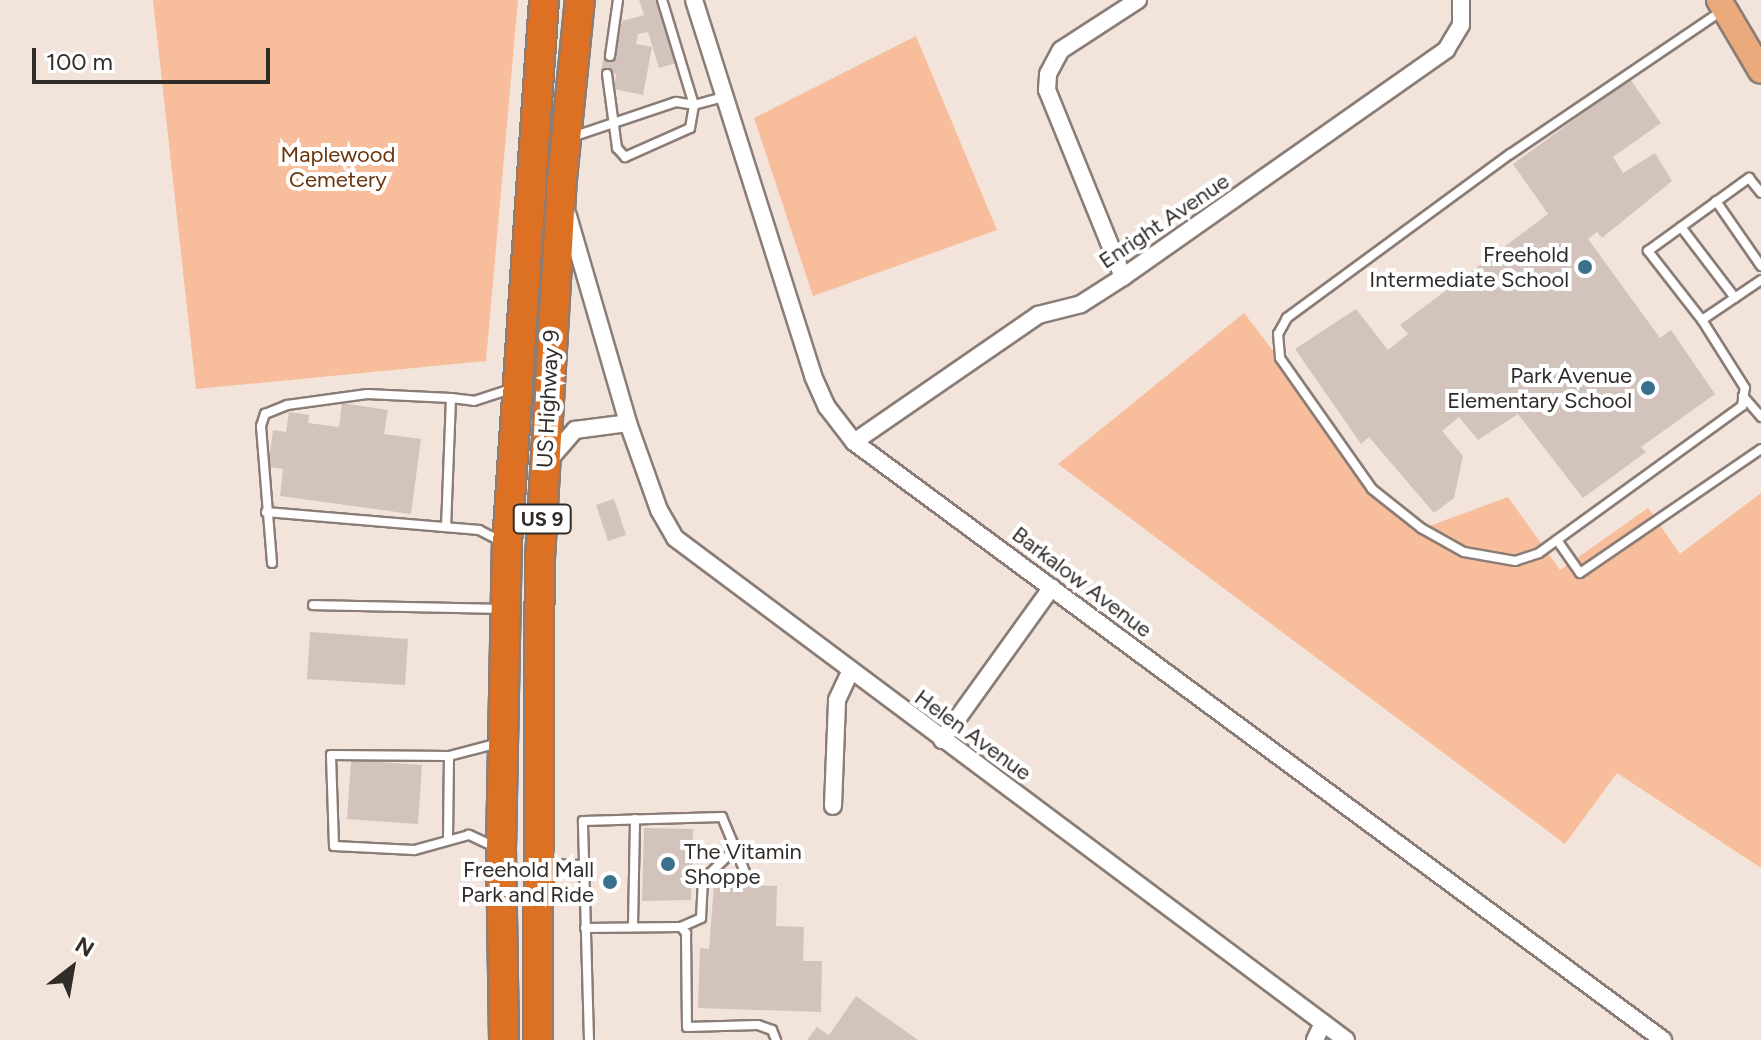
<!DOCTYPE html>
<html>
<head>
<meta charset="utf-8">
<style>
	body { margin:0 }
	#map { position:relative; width:1761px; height:1040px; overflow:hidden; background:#f3e4db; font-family:Figtree,sans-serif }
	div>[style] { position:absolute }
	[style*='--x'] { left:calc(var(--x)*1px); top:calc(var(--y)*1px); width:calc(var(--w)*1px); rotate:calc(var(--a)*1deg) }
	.green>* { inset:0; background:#f8be9c }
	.building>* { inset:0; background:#d2c4bc }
	.roads { filter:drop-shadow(2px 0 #8b7d76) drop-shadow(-2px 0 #8b7d76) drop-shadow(0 2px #8b7d76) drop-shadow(0 -2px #8b7d76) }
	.lane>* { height:8px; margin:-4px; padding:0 4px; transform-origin:4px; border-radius:4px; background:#fff }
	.street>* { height:16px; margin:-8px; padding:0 8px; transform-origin:8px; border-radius:8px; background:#fff }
	.primary>* { height:24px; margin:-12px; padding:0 12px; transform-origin:12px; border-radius:12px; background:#eaaa7c }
	.highway>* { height:28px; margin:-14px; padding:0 14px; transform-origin:14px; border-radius:14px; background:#dc7124 }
	.dots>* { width:22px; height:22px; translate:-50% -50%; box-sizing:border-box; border:4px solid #fff; border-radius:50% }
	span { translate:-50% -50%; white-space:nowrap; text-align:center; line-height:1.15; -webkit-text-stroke:8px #fff; paint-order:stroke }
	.shield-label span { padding:2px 6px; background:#fff; border:2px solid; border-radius:6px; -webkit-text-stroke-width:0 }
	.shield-label { font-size:20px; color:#322c29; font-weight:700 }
	.park-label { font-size:22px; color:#6c340c }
	.street-label { font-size:22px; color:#322c29 }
	.poi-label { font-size:22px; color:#322c29 }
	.right { translate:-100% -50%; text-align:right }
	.left { translate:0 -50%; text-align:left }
	.north { position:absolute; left:32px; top:928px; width:80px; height:80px; -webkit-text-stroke:6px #fff; paint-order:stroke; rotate:31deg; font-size:22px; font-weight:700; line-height:32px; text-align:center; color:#322c29 }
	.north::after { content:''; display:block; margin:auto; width:28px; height:36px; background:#322c29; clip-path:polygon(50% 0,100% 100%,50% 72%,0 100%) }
	.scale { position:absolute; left:32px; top:48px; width:238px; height:36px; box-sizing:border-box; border:4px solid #322c29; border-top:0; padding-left:10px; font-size:24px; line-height:28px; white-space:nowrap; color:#322c29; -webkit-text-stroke:6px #fff; paint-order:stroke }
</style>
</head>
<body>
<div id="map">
	<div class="green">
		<div style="clip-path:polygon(153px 0,518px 0,486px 361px,196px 389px)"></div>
		<div style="clip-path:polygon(916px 36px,997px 230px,813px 296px,754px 118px)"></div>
		<div style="clip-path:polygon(1244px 313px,1399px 514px,1421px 529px,1508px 497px,1560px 570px,1648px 508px,1680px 554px,1761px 493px,1761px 868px,1617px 773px,1565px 844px,1058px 464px)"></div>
	</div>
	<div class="building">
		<div style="clip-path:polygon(639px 0,657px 0,676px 63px,659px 68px,648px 32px,638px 34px,636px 44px,652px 47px,643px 95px,614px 89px,616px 74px,601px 72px,604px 54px,615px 57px,622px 21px,644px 15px)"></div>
		<div style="clip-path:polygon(1630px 79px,1661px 123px,1613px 157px,1623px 173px,1655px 153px,1672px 181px,1602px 238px,1597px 232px,1588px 239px,1660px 338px,1671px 330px,1715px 394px,1641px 447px,1646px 452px,1583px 498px,1518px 414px,1478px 440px,1459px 417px,1442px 431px,1463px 456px,1454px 498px,1434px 513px,1369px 437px,1361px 444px,1295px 349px,1356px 309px,1388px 350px,1408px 334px,1400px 325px,1548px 214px,1513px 164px)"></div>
		<div style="clip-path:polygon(342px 403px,388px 410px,384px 434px,421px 439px,411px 514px,280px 496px,283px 469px,268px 467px,273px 430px,286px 432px,289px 412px,309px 415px,308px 423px,339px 427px)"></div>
		<div style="clip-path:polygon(614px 499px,626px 535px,608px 541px,596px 505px)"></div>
		<div style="clip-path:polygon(310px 632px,408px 639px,405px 685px,307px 679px)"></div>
		<div style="clip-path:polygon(351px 760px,422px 765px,418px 824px,347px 819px)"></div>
		<div style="clip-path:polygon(644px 828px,693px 829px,691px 900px,642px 901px)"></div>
		<div style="clip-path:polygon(714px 884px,777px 886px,776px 926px,804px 927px,803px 961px,822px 961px,821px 1012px,698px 1008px,700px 948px,709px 949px)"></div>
		<div style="clip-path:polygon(856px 996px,918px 1040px,807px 1040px,817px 1027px,829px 1035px)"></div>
	</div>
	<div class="roads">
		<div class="lane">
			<div style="--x:1723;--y:10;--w:257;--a:145.9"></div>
			<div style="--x:1510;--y:154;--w:277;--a:143.7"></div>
			<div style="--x:1287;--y:318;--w:18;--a:119"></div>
			<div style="--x:1278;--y:334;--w:24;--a:85"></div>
			<div style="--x:1280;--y:358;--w:160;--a:54.9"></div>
			<div style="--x:1372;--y:489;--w:63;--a:38.5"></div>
			<div style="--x:1421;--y:528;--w:49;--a:29.2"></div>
			<div style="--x:1464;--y:552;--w:52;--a:10"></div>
			<div style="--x:1515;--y:561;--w:25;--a:-18"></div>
			<div style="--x:1539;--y:553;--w:251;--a:-35.9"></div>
			<div style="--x:1742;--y:406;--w:18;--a:-81"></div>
			<div style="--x:1745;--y:388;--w:80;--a:-122.3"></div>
			<div style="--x:1702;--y:320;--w:88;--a:-128"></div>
			<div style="--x:1648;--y:251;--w:125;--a:-35.9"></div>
			<div style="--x:1749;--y:178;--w:19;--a:51"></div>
			<div style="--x:610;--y:56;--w:57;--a:-81.9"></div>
			<div style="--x:607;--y:74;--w:75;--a:82.3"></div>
			<div style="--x:617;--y:148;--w:12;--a:48"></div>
			<div style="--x:625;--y:157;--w:71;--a:-24"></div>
			<div style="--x:690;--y:128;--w:23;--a:-80"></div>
			<div style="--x:694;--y:105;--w:110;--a:-106.9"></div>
			<div style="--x:572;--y:137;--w:110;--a:-18.6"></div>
			<div style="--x:676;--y:102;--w:18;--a:9"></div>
			<div style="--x:694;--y:105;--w:31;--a:-15"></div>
			<div style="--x:1716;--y:201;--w:79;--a:55.3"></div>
			<div style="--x:1681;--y:227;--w:89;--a:52.7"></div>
			<div style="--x:1702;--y:320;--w:71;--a:-34.1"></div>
			<div style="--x:1743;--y:396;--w:28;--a:49"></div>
			<div style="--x:451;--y:398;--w:23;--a:7"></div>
			<div style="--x:474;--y:401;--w:38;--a:-18"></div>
			<div style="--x:266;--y:512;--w:214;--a:4.8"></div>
			<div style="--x:479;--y:530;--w:25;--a:27"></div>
			<div style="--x:1557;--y:540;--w:40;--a:55.1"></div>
			<div style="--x:1580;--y:573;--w:219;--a:-34.4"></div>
			<div style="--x:272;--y:563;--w:137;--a:-94.6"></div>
			<div style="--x:261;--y:426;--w:13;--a:-72"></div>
			<div style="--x:265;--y:414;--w:24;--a:-22"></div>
			<div style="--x:287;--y:405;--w:81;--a:-7.8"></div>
			<div style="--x:367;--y:394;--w:84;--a:2.7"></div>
			<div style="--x:451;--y:398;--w:128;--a:92.2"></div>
			<div style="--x:313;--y:605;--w:188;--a:1.2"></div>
			<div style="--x:448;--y:838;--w:82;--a:-89.3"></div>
			<div style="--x:495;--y:847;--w:29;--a:-155"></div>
			<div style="--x:469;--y:835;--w:57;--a:164.7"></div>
			<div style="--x:414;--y:850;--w:80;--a:-177.1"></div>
			<div style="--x:334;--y:846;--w:91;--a:-91.9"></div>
			<div style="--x:331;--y:755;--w:118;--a:0.5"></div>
			<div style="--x:449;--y:756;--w:52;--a:-14.6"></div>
			<div style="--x:544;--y:864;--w:40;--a:1.4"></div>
			<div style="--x:633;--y:926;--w:107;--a:-88.9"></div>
			<div style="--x:681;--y:927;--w:22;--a:-24"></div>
			<div style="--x:701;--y:918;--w:38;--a:-87"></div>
			<div style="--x:703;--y:880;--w:45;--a:-44.1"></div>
			<div style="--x:585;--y:928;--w:96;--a:-0.6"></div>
			<div style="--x:681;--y:927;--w:8;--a:50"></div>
			<div style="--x:686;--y:933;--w:94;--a:89.4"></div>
			<div style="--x:687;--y:1027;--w:71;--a:-1.6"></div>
			<div style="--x:758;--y:1025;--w:15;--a:20"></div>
			<div style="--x:772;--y:1030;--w:11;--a:68"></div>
			<div style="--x:589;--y:1040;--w:219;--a:-91.6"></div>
			<div style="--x:583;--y:821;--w:139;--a:-1.6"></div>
			<div style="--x:722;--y:817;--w:60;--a:67.3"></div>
		</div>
		<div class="street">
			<div style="--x:694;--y:0;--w:394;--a:72.4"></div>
			<div style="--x:813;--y:376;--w:34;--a:66"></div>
			<div style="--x:827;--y:407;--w:44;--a:52.4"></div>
			<div style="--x:854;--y:442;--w:1006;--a:36.47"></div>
			<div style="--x:568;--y:216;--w:216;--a:73.8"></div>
			<div style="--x:628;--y:423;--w:92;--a:70.4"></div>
			<div style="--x:659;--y:510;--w:32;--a:60"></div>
			<div style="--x:675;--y:538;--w:838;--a:36.8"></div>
			<div style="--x:1123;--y:277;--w:202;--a:-112.1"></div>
			<div style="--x:1047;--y:90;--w:16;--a:-86"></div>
			<div style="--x:1048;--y:74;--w:27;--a:-62"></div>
			<div style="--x:1061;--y:50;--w:92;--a:-33"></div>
			<div style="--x:854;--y:442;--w:224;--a:-34.6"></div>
			<div style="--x:1038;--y:315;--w:44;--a:-14.3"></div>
			<div style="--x:1081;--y:304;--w:50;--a:-32.7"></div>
			<div style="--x:1123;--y:277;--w:395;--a:-35.1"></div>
			<div style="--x:1446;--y:50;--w:29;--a:-59"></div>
			<div style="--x:1461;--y:25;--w:25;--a:-90"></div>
			<div style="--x:549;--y:460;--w:40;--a:-49"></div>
			<div style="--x:575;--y:430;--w:53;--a:-7.5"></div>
			<div style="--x:942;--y:740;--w:188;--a:-54.3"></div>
			<div style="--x:833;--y:806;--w:106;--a:-87.8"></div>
			<div style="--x:837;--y:700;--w:31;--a:-65"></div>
			<div style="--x:1315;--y:1040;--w:19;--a:-65"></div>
		</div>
		<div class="primary">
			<div style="--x:1719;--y:0;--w:82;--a:59.4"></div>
		</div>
		<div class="highway">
			<div style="--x:504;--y:1040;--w:190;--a:-90.9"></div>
			<div style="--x:501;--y:850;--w:306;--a:-88.9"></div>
			<div style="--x:507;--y:544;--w:545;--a:-86.11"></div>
			<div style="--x:538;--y:1040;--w:482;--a:-89.8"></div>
			<div style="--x:540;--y:558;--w:370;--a:-86.7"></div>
			<div style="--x:561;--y:189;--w:190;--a:-84.3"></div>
		</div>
	</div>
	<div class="dots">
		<div style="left:1585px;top:267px;background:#3a718c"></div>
		<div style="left:1648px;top:388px;background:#3a718c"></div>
		<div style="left:668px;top:864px;background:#3a718c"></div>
		<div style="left:610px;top:882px;background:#3a718c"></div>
	</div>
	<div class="shield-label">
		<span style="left:542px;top:519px">US 9</span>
	</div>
	<div class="park-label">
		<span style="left:338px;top:167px">Maplewood<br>Cemetery</span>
	</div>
	<div class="street-label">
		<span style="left:1164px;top:221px;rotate:-34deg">Enright Avenue</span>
		<span style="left:548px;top:399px;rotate:-87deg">US Highway 9</span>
		<span style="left:1082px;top:582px;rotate:37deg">Barkalow Avenue</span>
		<span style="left:973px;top:735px;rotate:36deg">Helen Avenue</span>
	</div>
	<div class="poi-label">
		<span class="right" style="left:1569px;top:267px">Freehold<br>Intermediate School</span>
		<span class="right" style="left:1632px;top:388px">Park Avenue<br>Elementary School</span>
		<span class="left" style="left:684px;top:864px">The Vitamin<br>Shoppe</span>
		<span class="right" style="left:594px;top:882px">Freehold Mall<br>Park and Ride</span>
	</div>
	<div class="north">N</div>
	<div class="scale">100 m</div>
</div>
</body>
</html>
